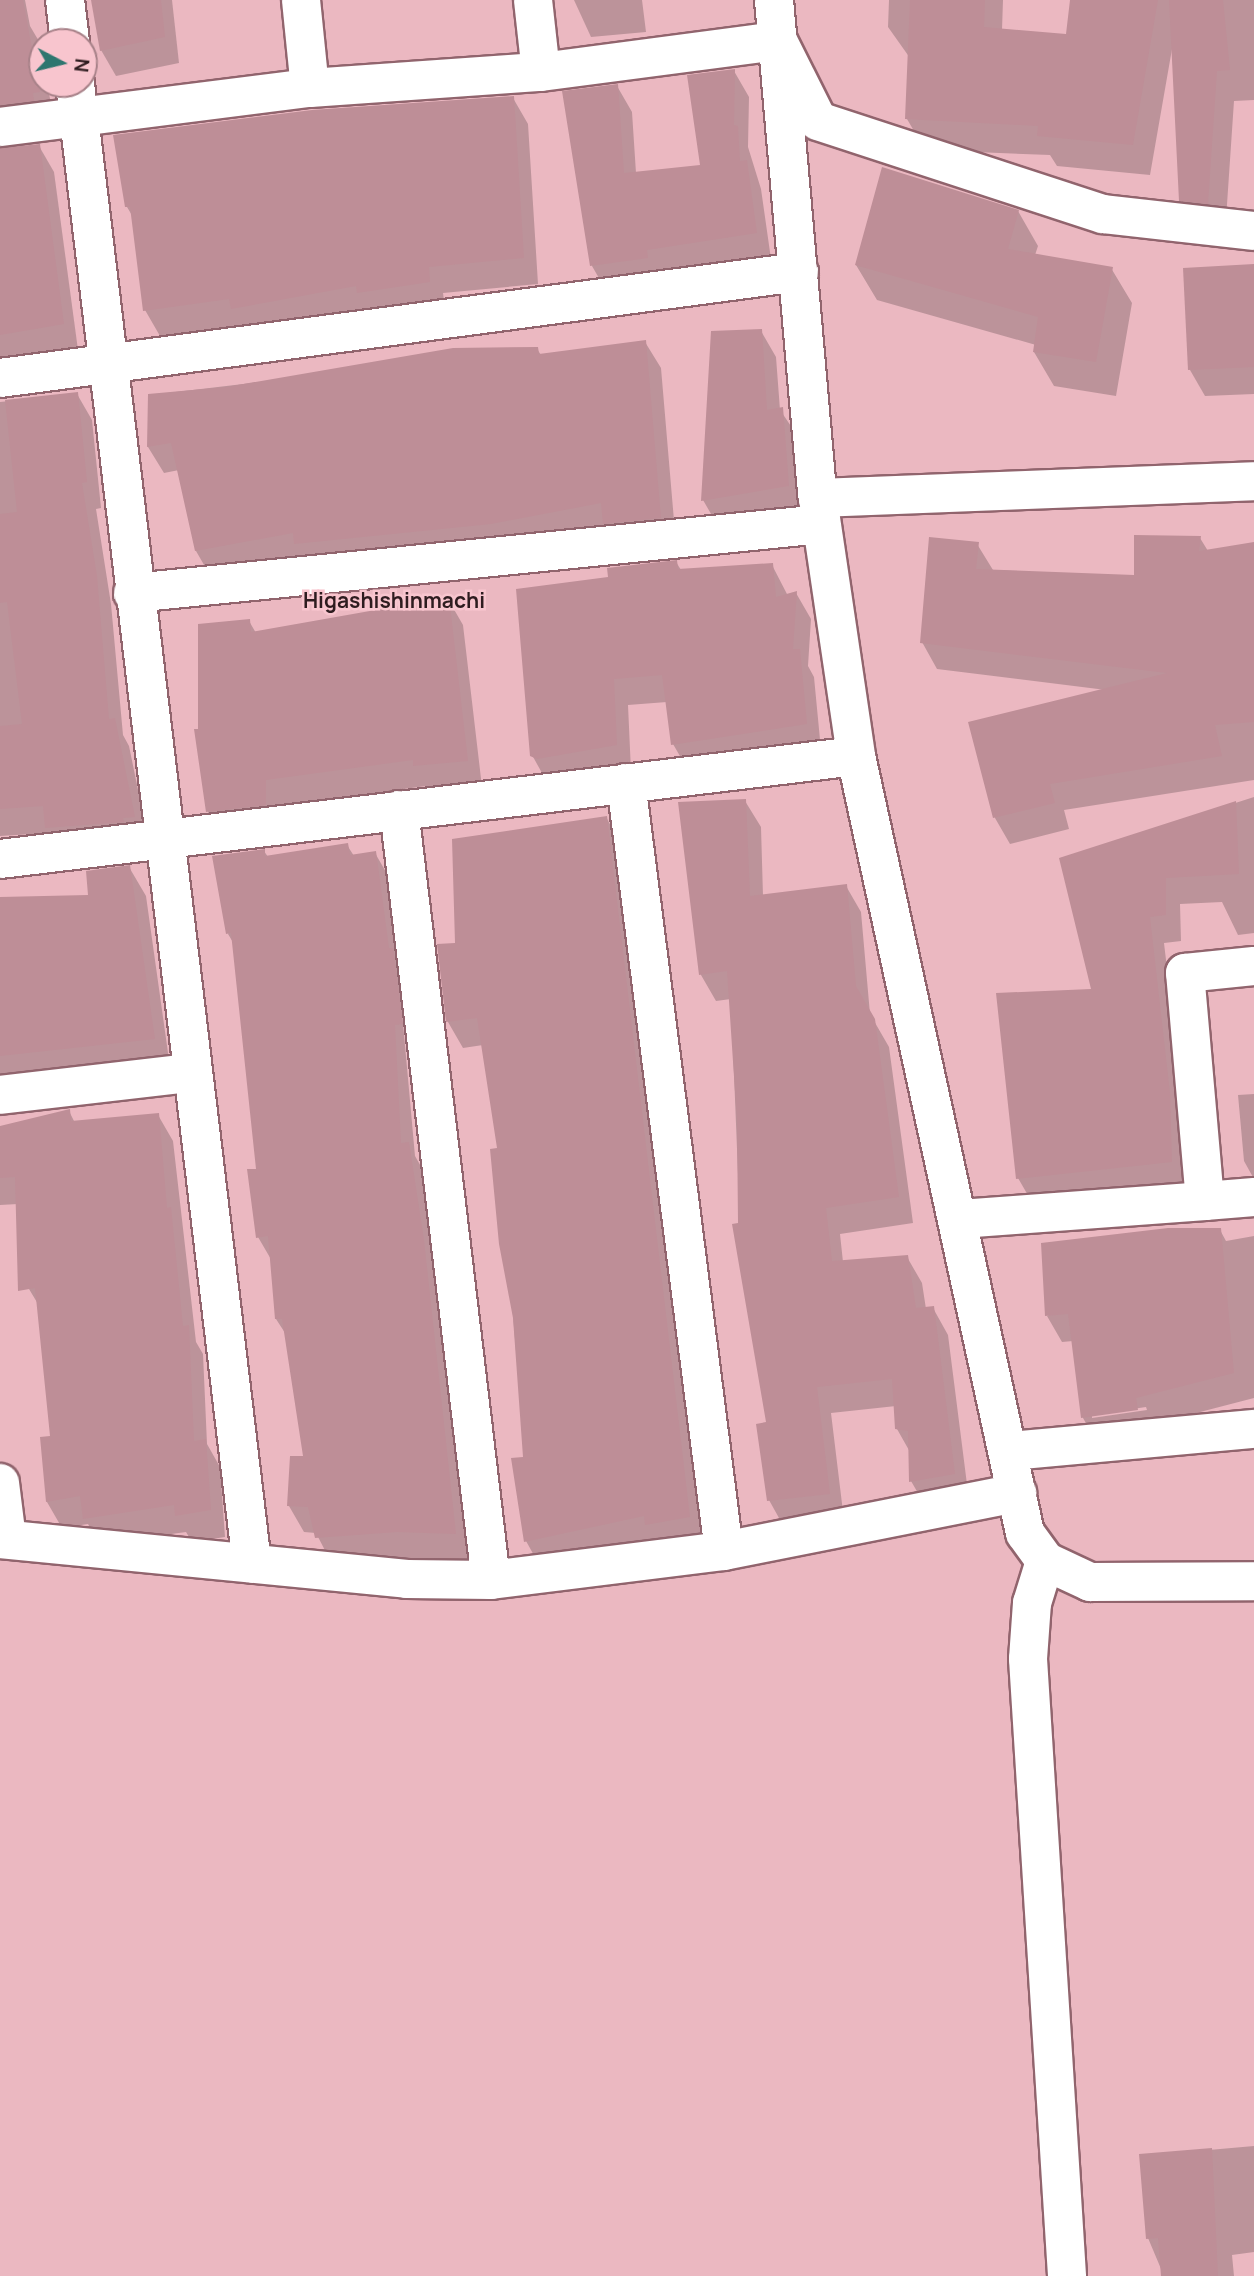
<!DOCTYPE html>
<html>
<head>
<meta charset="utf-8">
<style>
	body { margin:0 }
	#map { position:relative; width:1254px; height:2276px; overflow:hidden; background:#ebb8c1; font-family:Manrope,sans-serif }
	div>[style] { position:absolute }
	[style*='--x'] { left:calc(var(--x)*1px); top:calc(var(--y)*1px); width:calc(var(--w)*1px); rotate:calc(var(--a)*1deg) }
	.shadow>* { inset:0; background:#0003 }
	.building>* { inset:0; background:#be8e97 }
	.roads { filter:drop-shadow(2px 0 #91646d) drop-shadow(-2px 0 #91646d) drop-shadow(0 2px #91646d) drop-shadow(0 -2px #91646d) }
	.minor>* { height:38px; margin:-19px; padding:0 19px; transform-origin:19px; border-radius:19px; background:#fff }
	.tertiary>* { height:38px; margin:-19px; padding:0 19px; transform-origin:19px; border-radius:19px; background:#fff }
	span { translate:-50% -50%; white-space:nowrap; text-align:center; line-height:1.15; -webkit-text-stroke:5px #f8c5ce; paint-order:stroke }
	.neighbourhood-label { font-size:21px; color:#2e1c1f; font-weight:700 }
	.north { position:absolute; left:28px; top:28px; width:70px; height:70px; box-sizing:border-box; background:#f8c5ce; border:2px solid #a78188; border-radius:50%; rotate:97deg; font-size:19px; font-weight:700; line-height:28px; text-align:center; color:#2e1c1f }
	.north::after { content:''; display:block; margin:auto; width:24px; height:32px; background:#2e766f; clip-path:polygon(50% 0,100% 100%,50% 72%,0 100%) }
</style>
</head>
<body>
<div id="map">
	<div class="shadow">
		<div style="clip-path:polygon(0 0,25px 0,30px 26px,40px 43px,42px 84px,47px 84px,54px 118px,0 140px)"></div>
		<div style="clip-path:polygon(95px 0,172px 0,179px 63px,116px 76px,101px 50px)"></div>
		<div style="clip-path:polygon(574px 0,642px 0,646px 32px,591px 37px)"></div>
		<div style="clip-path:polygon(889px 0,1003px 0,1002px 30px,1068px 36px,1071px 0,1254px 0,1254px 100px,1234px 101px,1225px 234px,1199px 231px,1181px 200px,1172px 49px,1150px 175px,1057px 166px,1050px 155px,925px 150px,907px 119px,910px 58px,888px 27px)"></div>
		<div style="clip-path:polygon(734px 71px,749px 97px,748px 147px,761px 189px,771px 259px,607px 292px,592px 266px,617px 86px,632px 112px,636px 173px,702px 167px)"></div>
		<div style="clip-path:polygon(513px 98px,528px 124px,538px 284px,443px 293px,445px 308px,248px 335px,242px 325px,160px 336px,145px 310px,133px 217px,127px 207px)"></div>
		<div style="clip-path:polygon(39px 146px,54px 172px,78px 350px,0 364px,0 149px)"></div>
		<div style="clip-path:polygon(1018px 211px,1038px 246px,1035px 255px,1111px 268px,1132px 303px,1116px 396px,1054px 386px,1034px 352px,1036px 345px,877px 300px,856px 265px)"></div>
		<div style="clip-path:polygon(1254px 266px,1254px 394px,1205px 396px,1190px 370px)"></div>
		<div style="clip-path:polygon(761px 331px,776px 357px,780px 410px,797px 435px,803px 512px,718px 526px,703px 500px)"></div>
		<div style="clip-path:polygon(645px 342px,661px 368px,676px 544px,211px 577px,196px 551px,179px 470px,164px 473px,148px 447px,150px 395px,537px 349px,541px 355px)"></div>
		<div style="clip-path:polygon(77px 394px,92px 420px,101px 508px,96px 509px,111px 604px,123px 735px,129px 746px,149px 843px,62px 853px,49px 833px,0 836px,0 402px)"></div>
		<div style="clip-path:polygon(1200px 538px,1208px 551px,1254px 543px,1254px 780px,1064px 810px,1069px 829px,1010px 844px,995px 818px,971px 723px,1106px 690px,937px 669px,922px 642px,977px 544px,993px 570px,1135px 577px)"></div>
		<div style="clip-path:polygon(676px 562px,681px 570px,772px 565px,788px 596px,796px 593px,811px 619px,808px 666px,814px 677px,821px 750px,688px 770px,673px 744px,667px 702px,628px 705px,631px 771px,547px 782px,532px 755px,610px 579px)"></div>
		<div style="clip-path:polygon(448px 599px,463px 625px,482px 787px,430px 792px,426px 786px,280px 806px,280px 831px,223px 838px,208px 812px,249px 621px,256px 633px)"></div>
		<div style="clip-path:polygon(1254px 797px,1254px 933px,1238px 935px,1222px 902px,1180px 904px,1181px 941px,1164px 943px,1185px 1121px,1186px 1188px,1033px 1204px,1018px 1178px,1093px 990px,1061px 859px)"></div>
		<div style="clip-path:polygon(745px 801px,761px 827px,763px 896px,846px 886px,861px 912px,870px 1014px,889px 1047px,913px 1223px,840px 1234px,843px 1262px,907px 1257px,922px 1283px,926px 1309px,933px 1308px,948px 1335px,969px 1500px,926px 1507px,911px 1481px,910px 1452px,897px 1429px,896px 1406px,831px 1413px,844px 1520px,784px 1527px,769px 1500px,768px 1424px,740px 1224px,731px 999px,716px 1001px,701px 975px,680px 804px)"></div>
		<div style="clip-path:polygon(606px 817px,621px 844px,704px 1543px,541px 1568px,526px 1541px,525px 1458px,499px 1149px,483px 1045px,463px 1048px,448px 1022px,456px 945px)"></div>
		<div style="clip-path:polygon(347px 845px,354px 856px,375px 853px,390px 879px,415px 1156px,423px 1170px,470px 1559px,413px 1558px,332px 1564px,316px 1533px,304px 1532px,289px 1506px,305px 1458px,287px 1336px,276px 1319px,272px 1261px,258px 1237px,258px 1171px,234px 944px,228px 934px,264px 851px,268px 857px)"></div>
		<div style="clip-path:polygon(129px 867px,146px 896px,170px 1067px,0 1080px,0 898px,90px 897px)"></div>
		<div style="clip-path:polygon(1254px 990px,1254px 1179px,1244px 1161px,1238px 1095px,1254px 1094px)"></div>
		<div style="clip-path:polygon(69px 1111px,75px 1123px,158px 1115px,173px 1141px,196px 1342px,203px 1354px,207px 1444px,220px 1467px,225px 1537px,192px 1542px,186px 1532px,99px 1544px,88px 1524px,62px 1528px,47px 1502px,52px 1437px,38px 1304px,29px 1289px,18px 1204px,0 1205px,0 1128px)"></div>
		<div style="clip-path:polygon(evenodd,1220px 1230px,1226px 1241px,1254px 1236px,1254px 1398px,1150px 1425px,1098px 1444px,1083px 1418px,1073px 1341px,1062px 1342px,1047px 1316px,1220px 1230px,1146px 1407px,1147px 1410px,1092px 1418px,1092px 1415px,1146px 1407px)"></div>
		<div style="clip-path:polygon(1254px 2146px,1254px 2252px,1232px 2255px,1234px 2276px,1164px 2276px,1148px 2238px,1141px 2156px)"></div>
	</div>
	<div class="building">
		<div style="clip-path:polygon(0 0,23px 0,40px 92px,33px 93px,34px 101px,0 105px)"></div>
		<div style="clip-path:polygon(91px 0,161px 0,165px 37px,100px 51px)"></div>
		<div style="clip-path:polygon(910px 0,985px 0,984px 27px,1066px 34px,1070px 0,1158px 0,1133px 145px,1037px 136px,1038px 126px,905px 119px)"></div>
		<div style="clip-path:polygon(1169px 0,1223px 0,1230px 70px,1217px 71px,1208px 204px,1179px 201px)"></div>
		<div style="clip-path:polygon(735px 69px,734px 125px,738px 126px,740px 161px,747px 160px,757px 233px,647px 250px,648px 258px,590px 266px,562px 91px,618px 84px,624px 173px,700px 165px,687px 75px)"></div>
		<div style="clip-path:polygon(514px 96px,524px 258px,429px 267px,430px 282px,357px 293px,356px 286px,231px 309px,229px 299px,143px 311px,130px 207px,125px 207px,113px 135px,312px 110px)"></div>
		<div style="clip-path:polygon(40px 144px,64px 324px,0 335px,0 148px)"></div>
		<div style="clip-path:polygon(882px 167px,1019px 210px,1008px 249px,1113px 267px,1096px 362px,1033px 352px,1038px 317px,855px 265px)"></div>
		<div style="clip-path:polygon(1254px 264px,1254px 367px,1188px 370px,1183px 268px)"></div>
		<div style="clip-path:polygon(762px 329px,767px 410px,783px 407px,789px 486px,701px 501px,711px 331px)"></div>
		<div style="clip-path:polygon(646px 340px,661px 518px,603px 524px,601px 503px,491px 524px,294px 544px,293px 533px,195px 551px,171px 443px,147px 447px,148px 394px,226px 387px,453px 348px,538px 347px,539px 354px)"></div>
		<div style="clip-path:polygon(78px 392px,87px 482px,82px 483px,97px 576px,109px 719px,115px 718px,135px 817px,123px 818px,124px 822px,45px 828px,43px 806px,0 809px,0 726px,22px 724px,7px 602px,0 603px,0 514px,17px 512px,5px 400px)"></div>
		<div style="clip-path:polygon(1134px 535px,1201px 536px,1199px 551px,1254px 542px,1254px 722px,1215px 725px,1222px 756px,1050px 784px,1055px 803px,993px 818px,968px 722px,1167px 673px,920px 643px,929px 537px,979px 542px,976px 569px,1134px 575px)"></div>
		<div style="clip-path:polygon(677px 560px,678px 569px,773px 563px,776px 597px,797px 591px,793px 649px,800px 649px,807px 724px,671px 745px,662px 675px,614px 679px,617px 745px,537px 759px,530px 756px,516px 589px,608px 577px,607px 568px)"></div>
		<div style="clip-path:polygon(449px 597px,468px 761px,413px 766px,413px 760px,266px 780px,266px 805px,206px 812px,194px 729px,198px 729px,198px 624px,250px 619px,251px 632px)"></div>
		<div style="clip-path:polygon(746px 799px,750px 896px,847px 884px,856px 986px,875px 1019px,899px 1197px,826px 1208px,832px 1261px,908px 1255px,916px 1308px,934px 1306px,955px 1474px,909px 1482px,908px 1431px,895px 1429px,892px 1379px,817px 1387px,830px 1494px,767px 1501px,756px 1424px,766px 1422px,732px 1224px,738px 1223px,737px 1122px,727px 971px,699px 975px,678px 802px)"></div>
		<div style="clip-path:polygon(1236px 801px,1239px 874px,1166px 878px,1166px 915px,1150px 917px,1170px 1093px,1172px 1162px,1016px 1179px,996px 993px,1091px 989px,1059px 858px)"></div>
		<div style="clip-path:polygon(607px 816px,690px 1517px,645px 1525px,644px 1516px,524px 1542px,511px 1458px,523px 1457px,513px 1318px,499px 1244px,490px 1149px,497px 1148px,477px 1018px,446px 1022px,437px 944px,455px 943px,452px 839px)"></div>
		<div style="clip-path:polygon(348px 843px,350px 855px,376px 851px,389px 948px,393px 948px,403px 1024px,395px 1025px,401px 1143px,409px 1142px,424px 1240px,456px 1534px,397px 1532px,315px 1538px,308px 1507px,287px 1506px,290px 1456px,303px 1456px,282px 1319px,275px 1319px,268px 1236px,256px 1238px,247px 1169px,256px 1169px,231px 933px,226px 934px,212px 856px,265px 849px,265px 856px)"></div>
		<div style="clip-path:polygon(130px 865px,155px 1039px,0 1056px,0 897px,88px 895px,86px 871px)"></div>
		<div style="clip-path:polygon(70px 1109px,71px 1121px,159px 1113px,167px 1208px,171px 1207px,183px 1326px,189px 1325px,194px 1441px,206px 1439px,211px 1510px,175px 1516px,174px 1505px,83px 1519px,80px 1496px,46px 1502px,40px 1437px,50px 1436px,35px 1288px,18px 1291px,15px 1177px,0 1178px,0 1126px)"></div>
		<div style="clip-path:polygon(1168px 1228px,1221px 1228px,1234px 1373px,1136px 1398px,1138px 1410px,1081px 1418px,1068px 1314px,1045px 1316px,1041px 1243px)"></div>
		<div style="clip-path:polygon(1212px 2148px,1218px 2276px,1161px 2276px,1158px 2238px,1146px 2239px,1139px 2154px)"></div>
	</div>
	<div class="roads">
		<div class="minor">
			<div style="--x:65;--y:0;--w:42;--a:83.2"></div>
			<div style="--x:301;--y:0;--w:88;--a:84.2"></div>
			<div style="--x:533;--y:0;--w:72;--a:83.7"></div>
			<div style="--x:75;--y:84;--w:1490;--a:83.18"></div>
			<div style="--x:0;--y:127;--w:312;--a:-7.2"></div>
			<div style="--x:310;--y:88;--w:232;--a:-4"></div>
			<div style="--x:541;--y:72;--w:239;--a:-7.5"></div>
			<div style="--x:778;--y:41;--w:89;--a:63.4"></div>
			<div style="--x:818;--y:121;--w:300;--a:18.1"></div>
			<div style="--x:1103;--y:214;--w:152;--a:6.4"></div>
			<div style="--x:0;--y:378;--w:806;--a:-7.56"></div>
			<div style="--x:818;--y:498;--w:436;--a:-2.2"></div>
			<div style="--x:133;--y:593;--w:692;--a:-5.72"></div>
			<div style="--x:626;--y:783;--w:774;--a:82.73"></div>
			<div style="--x:399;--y:810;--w:775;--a:83.19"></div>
			<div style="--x:0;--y:859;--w:862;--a:-6.86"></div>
			<div style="--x:0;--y:1095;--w:192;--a:-6.6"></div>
			<div style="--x:1205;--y:1201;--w:49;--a:-4.7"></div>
			<div style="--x:960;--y:1219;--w:246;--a:-4.2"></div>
			<div style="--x:1205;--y:1201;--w:229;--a:-95"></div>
			<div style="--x:1185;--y:973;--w:69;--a:-5.8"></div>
			<div style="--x:1010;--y:1451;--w:245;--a:-5.2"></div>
			<div style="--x:0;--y:1483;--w:56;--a:82.9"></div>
			<div style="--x:0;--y:1539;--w:409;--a:5.6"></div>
			<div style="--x:407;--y:1579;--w:84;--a:0.7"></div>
			<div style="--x:491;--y:1580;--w:235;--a:-7.1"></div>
			<div style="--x:724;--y:1551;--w:299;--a:-11.2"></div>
			<div style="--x:1045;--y:1561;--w:44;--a:107.2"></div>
			<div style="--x:1032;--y:1603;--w:56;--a:94.1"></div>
			<div style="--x:1028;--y:1659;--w:618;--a:86.38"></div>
		</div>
		<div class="tertiary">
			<div style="--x:774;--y:0;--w:500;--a:85"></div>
			<div style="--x:818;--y:498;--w:261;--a:81.6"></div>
			<div style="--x:856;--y:756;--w:795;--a:77.73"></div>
			<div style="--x:1025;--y:1533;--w:34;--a:54"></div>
			<div style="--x:1045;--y:1561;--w:50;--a:25"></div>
			<div style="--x:1090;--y:1582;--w:164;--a:-0.3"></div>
		</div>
	</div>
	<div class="neighbourhood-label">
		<span style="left:394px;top:600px">Higashishinmachi</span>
	</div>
	<div class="north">N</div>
</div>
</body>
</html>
